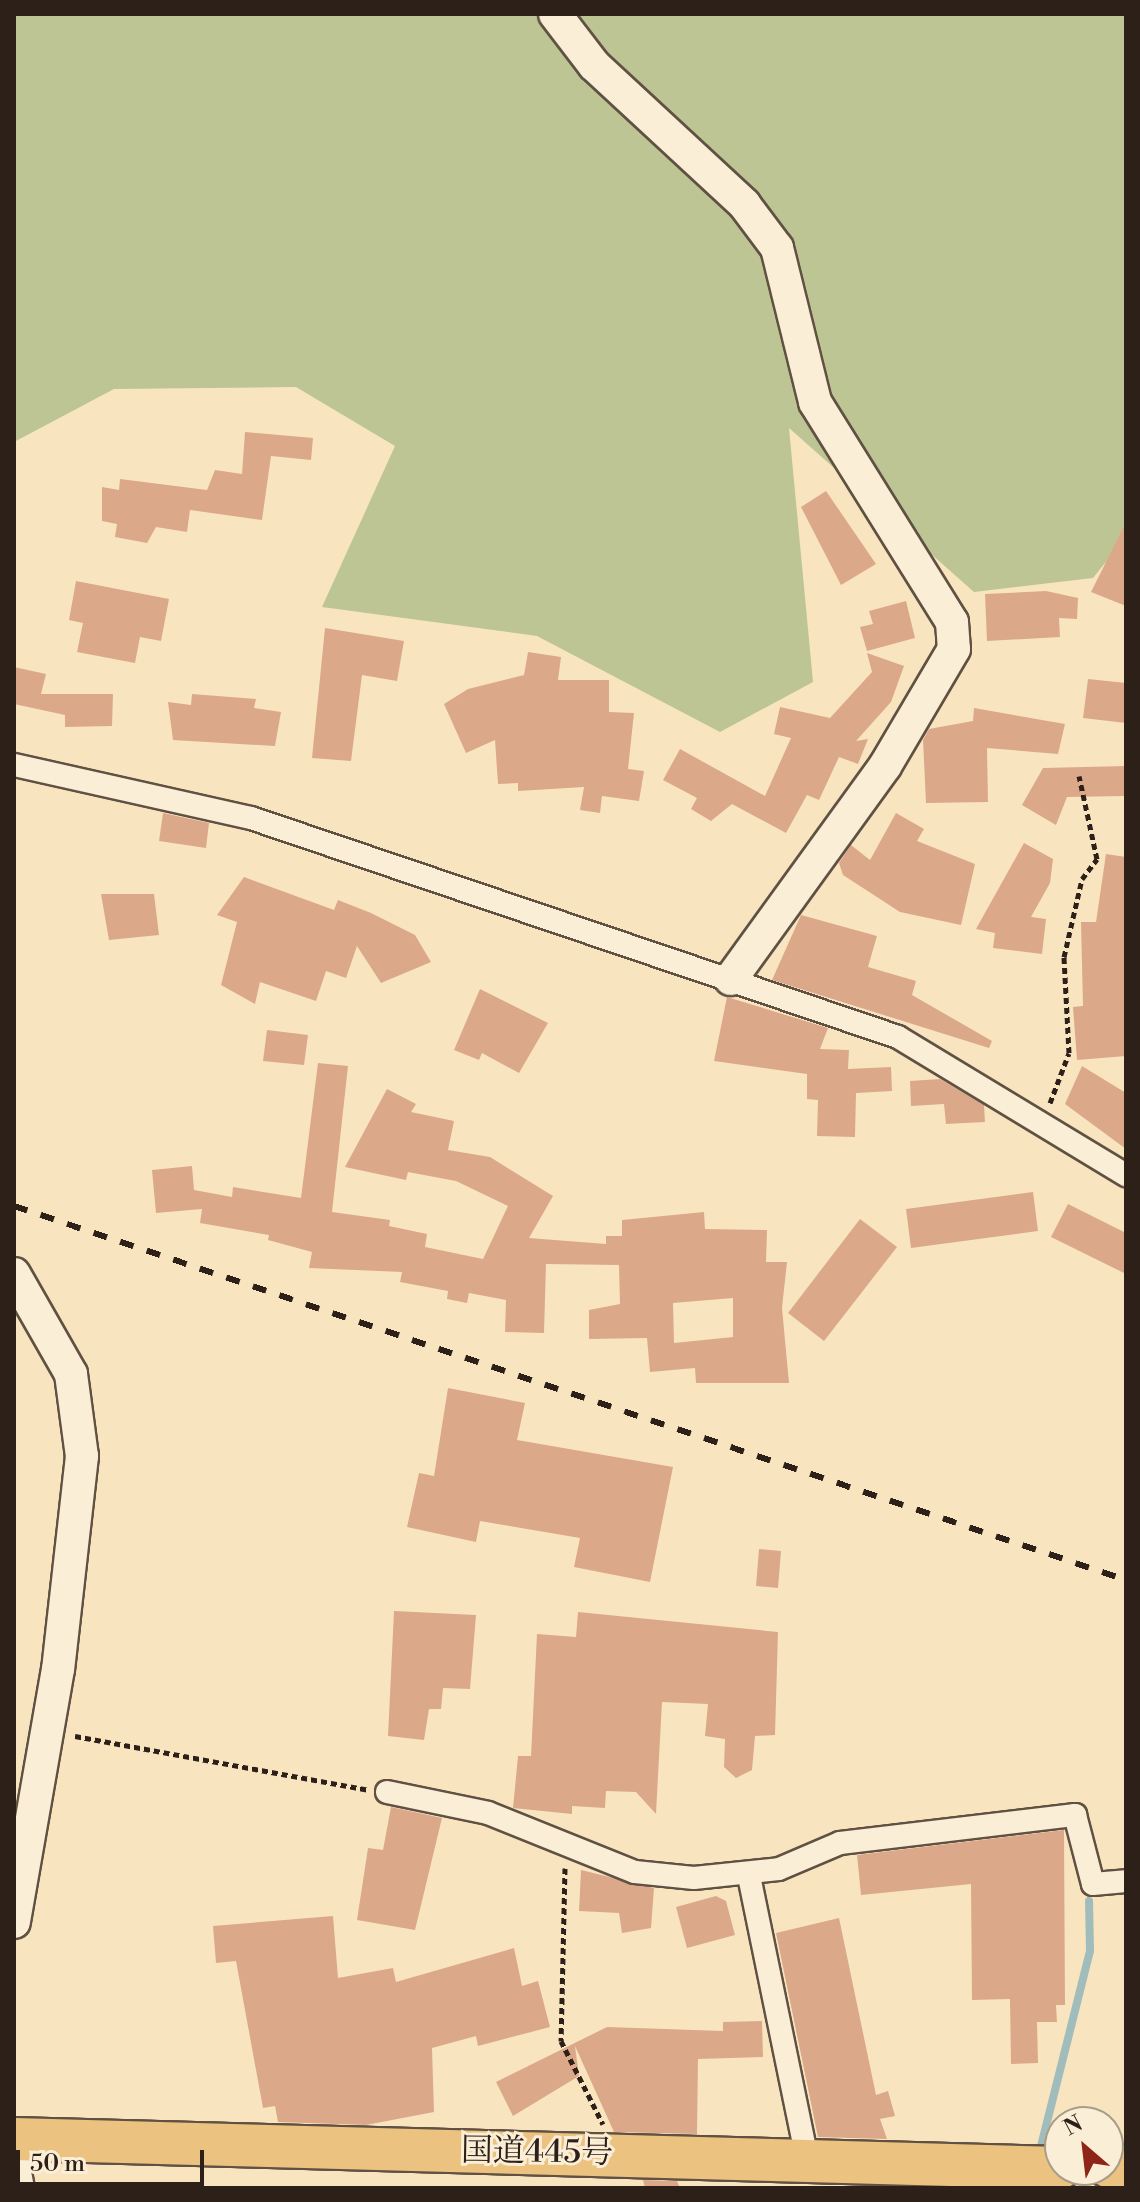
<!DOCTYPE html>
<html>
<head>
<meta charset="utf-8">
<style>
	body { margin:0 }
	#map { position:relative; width:1140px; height:2202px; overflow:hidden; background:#f8e5c0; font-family:"Libre Bodoni","Noto Serif JP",serif }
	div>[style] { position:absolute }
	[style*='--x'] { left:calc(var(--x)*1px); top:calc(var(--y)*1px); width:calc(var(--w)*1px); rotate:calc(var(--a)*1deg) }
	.green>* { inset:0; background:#bcc593 }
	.stream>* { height:8px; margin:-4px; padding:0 4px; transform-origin:4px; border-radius:4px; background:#a0bdbb }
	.building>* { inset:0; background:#dca88a }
	.path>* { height:5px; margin-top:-2.5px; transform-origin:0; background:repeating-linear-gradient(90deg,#2d2019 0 6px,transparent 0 10px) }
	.roads { filter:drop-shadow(2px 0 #605143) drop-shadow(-2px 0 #605143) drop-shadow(0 2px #605143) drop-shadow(0 -2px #605143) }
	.street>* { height:22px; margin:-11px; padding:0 11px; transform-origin:11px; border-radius:11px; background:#faeed6 }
	.secondary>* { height:32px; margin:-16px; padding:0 16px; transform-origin:16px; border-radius:16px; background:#faeed6 }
	.highway>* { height:42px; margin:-21px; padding:0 21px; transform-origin:21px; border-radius:21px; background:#ecc280 }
	.rail>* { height:6px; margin-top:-3px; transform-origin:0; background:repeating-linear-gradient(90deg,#2d2019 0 14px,transparent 0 28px) }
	span { translate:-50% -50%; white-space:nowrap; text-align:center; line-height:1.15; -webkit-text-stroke:6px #faeed6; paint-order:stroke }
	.street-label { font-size:32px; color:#2d2019 }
	.frame { position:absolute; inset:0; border:16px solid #2d2019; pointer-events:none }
	.north { position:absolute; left:1044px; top:2106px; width:80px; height:80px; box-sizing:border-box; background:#faeed6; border:2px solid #a89c8a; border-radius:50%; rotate:332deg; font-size:22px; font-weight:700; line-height:32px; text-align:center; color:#2d2019 }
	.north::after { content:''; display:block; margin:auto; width:28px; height:36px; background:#8f2418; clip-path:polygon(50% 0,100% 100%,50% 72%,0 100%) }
	.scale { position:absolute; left:16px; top:2150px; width:188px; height:36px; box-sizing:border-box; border:4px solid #2d2019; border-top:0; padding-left:10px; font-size:24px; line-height:28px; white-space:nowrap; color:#2d2019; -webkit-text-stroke:6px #faeed6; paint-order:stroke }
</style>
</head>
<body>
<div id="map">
	<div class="green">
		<div style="clip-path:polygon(14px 14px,1126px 14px,1126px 537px,1093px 578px,974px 592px,789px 428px,813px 682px,720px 732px,537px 636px,322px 607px,395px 446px,296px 387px,114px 389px,14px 442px)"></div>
	</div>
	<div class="stream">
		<div style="--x:1039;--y:2154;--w:209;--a:-75.9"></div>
		<div style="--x:1090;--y:1951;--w:50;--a:-91.1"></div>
	</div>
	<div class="building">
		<div style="clip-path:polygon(245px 432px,313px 438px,311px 460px,271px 456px,262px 520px,190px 510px,187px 532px,156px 527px,147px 543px,115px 537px,117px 524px,102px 521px,102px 487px,119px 490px,120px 479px,207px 490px,215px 470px,242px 474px)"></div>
		<div style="clip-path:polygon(826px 491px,876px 564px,841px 585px,801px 507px)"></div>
		<div style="clip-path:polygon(1126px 522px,1126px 606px,1091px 592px)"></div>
		<div style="clip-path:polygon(76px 581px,169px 599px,161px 641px,140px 637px,135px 663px,77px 652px,83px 623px,69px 620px)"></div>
		<div style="clip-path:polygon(1046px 591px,1078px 598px,1077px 619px,1059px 618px,1060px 637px,987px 641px,985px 594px)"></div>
		<div style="clip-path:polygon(906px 601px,915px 638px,867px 651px,860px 627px,873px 624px,869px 611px)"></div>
		<div style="clip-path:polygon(325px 628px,404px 641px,397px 681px,362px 675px,351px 761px,312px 758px)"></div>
		<div style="clip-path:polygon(528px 652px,561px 657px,558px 680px,609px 680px,609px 712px,634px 713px,628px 769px,644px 771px,639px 801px,602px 796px,600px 813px,580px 810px,584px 787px,518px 791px,518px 783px,498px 784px,495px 740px,466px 753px,444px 704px,468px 689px,524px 675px)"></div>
		<div style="clip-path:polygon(867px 653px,904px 666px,891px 702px,856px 741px,868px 739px,858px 764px,839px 757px,819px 800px,807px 795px,786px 833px,732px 804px,711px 821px,691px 809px,697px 798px,663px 780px,680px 749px,765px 796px,791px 738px,774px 734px,780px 707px,830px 718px,872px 672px)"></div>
		<div style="clip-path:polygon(14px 667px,46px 674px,41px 694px,113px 694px,112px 726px,65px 727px,65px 715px,14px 704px)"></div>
		<div style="clip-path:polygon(1088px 679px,1126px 683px,1126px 723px,1083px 718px)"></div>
		<div style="clip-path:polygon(192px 694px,256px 699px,254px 708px,281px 712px,275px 746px,173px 740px,168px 702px,191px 705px)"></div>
		<div style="clip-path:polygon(974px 708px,1065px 724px,1058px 754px,987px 748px,988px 802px,926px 803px,923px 740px,929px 729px,973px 721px)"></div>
		<div style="clip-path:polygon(1126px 766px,1126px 796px,1067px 797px,1056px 825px,1022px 805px,1043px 768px)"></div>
		<div style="clip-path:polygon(163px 813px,209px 823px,206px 848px,159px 841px)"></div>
		<div style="clip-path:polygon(896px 813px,924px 829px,917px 841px,975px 864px,961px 925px,900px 912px,843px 875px,839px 863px,851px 845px,870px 860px)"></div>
		<div style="clip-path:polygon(1024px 843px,1053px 859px,1050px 883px,1031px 917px,1046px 919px,1042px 954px,993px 948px,995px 933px,976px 929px)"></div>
		<div style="clip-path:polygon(1106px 854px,1126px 857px,1126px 1056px,1077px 1060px,1073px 1007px,1083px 1006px,1081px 922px,1096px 922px)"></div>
		<div style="clip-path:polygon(244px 877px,334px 910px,338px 900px,371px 913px,415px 935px,431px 962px,381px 983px,357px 946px,346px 978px,326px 971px,316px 1001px,260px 982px,255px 1004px,221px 985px,237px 922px,217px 915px)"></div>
		<div style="clip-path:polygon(101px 894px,154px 894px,159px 935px,109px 940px)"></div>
		<div style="clip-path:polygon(801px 915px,877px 936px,868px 967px,916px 981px,912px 995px,992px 1041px,989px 1048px,772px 980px)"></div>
		<div style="clip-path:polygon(480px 989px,548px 1023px,519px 1073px,482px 1053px,479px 1060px,454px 1050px)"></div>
		<div style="clip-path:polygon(727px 997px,828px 1028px,820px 1049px,849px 1050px,848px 1069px,891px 1067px,892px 1091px,856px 1093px,855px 1137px,817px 1136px,818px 1100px,807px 1099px,807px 1074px,714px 1061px)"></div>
		<div style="clip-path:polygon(267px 1030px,308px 1035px,304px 1065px,263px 1061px)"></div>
		<div style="clip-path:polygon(evenodd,318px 1063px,348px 1066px,332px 1212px,390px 1220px,389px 1226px,427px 1234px,425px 1247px,483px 1259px,508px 1206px,456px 1181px,408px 1172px,406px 1180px,345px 1167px,387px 1089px,416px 1104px,411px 1112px,454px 1121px,448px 1150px,490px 1157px,553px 1196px,529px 1238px,606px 1244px,606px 1236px,622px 1236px,622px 1220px,704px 1212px,705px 1229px,767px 1230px,766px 1262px,787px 1262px,782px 1308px,789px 1383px,696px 1383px,695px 1368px,650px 1372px,647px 1338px,589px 1339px,589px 1310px,620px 1304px,619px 1265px,546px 1264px,544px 1333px,505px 1332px,506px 1300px,469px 1293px,467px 1303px,447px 1299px,448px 1291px,400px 1282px,402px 1272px,309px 1268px,312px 1252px,268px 1240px,269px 1235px,200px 1223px,202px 1209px,156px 1213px,152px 1170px,192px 1166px,194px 1190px,232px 1197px,233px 1187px,301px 1198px,318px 1063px,733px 1298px,733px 1337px,674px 1343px,673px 1303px,733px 1298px)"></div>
		<div style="clip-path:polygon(1082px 1066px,1126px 1093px,1126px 1149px,1065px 1104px)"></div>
		<div style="clip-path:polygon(940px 1079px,984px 1105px,985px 1122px,946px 1124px,944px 1104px,911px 1106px,910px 1081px)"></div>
		<div style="clip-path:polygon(1033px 1192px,1038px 1231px,911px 1248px,906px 1209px)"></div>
		<div style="clip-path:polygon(1068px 1204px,1126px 1233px,1126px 1274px,1051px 1237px)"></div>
		<div style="clip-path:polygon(860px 1219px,897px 1247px,824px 1341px,788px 1313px)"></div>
		<div style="clip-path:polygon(448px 1388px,525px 1403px,517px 1440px,673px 1467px,650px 1582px,574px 1567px,580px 1538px,480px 1521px,476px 1542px,407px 1527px,419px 1473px,434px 1476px)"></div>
		<div style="clip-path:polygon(759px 1549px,781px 1551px,778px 1588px,756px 1586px)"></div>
		<div style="clip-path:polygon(394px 1611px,476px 1615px,470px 1689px,443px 1688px,441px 1709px,429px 1709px,424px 1740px,388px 1736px)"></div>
		<div style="clip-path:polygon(578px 1612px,778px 1632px,775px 1735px,755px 1736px,752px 1770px,736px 1778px,724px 1767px,725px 1739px,705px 1736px,708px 1704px,662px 1702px,656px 1814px,636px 1792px,606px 1791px,605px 1808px,572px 1806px,572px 1814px,513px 1808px,518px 1756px,531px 1756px,537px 1634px,576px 1637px)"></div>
		<div style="clip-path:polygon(391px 1807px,442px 1818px,415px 1930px,357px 1920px,368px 1848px,383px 1850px)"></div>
		<div style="clip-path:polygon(1064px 1830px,1065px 2005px,1056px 2005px,1057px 2022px,1037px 2022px,1038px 2063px,1011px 2064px,1010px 1999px,972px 2000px,971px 1884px,861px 1895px,857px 1855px)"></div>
		<div style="clip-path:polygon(581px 1870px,654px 1888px,651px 1928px,622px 1933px,619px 1913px,579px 1911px)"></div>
		<div style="clip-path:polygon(716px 1896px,726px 1901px,735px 1935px,687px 1948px,676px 1907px)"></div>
		<div style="clip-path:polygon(333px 1916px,338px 1978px,393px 1968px,396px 1982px,514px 1948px,522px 1986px,538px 1981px,550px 2027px,478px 2046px,476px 2036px,432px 2048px,434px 2112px,366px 2125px,278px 2122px,275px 2106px,263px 2108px,236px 1961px,216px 1963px,213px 1926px)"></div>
		<div style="clip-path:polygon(839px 1918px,876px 2095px,888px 2091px,895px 2116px,880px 2119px,887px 2139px,818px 2137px,776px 1933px)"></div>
		<div style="clip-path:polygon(762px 2021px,763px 2057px,698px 2059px,697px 2134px,614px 2132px,575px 2046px,579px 2076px,513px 2116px,496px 2082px,607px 2027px,723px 2031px,723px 2022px)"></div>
		<div style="clip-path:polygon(643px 2180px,677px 2181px,680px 2188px,645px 2188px)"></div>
	</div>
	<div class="path">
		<div style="--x:1050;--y:1103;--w:53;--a:-69.2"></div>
		<div style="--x:1069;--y:1053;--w:96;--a:-93"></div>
		<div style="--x:1064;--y:957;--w:80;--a:-77"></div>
		<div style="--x:1082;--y:879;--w:25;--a:-53"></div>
		<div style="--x:1097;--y:859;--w:85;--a:-102.2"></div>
		<div style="--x:75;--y:1736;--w:298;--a:10.4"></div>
		<div style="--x:565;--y:1868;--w:173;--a:91.3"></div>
		<div style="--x:561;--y:2041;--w:93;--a:63.2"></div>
	</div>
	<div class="roads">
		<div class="street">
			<div style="--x:14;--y:765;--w:243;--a:12.6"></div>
			<div style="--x:251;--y:818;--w:683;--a:18.7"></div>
			<div style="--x:898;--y:1037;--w:267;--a:31.2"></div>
			<div style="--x:387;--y:1792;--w:103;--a:11.7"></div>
			<div style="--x:488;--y:1813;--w:158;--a:21.9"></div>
			<div style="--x:635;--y:1872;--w:59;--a:5.8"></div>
			<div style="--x:694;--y:1878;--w:85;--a:-6"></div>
			<div style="--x:779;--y:1869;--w:66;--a:-23.1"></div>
			<div style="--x:840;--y:1843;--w:237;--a:-6.8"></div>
			<div style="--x:1075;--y:1815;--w:71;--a:75.4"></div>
			<div style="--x:1093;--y:1884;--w:33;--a:-5"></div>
			<div style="--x:749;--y:1876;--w:288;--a:78.4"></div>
			<div style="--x:14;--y:2140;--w:49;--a:79.4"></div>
		</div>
		<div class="secondary">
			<div style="--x:555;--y:14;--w:64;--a:52.6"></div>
			<div style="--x:594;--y:65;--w:205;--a:42.8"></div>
			<div style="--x:744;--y:204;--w:55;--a:53.1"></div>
			<div style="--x:777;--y:248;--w:159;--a:76.1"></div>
			<div style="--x:815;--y:402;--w:259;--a:58.1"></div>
			<div style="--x:952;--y:622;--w:27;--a:86"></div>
			<div style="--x:954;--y:649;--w:136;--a:120.5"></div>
			<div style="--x:885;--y:766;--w:263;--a:125.9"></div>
			<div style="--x:14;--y:1274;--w:115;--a:60.3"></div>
			<div style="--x:71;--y:1374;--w:83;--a:82.4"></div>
			<div style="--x:82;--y:1456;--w:214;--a:96.4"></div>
			<div style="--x:58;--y:1669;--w:257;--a:99.9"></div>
		</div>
		<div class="highway">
			<div style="--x:14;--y:2139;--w:1046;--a:1.59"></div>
			<div style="--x:1108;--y:2166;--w:18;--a:0"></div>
		</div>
	</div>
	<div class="rail">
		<div style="--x:14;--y:1206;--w:1173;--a:18.59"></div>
	</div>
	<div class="street-label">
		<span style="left:537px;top:2152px;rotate:1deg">国道445号</span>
	</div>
	<div class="frame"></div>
	<div class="north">N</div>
	<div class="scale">50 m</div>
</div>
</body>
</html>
